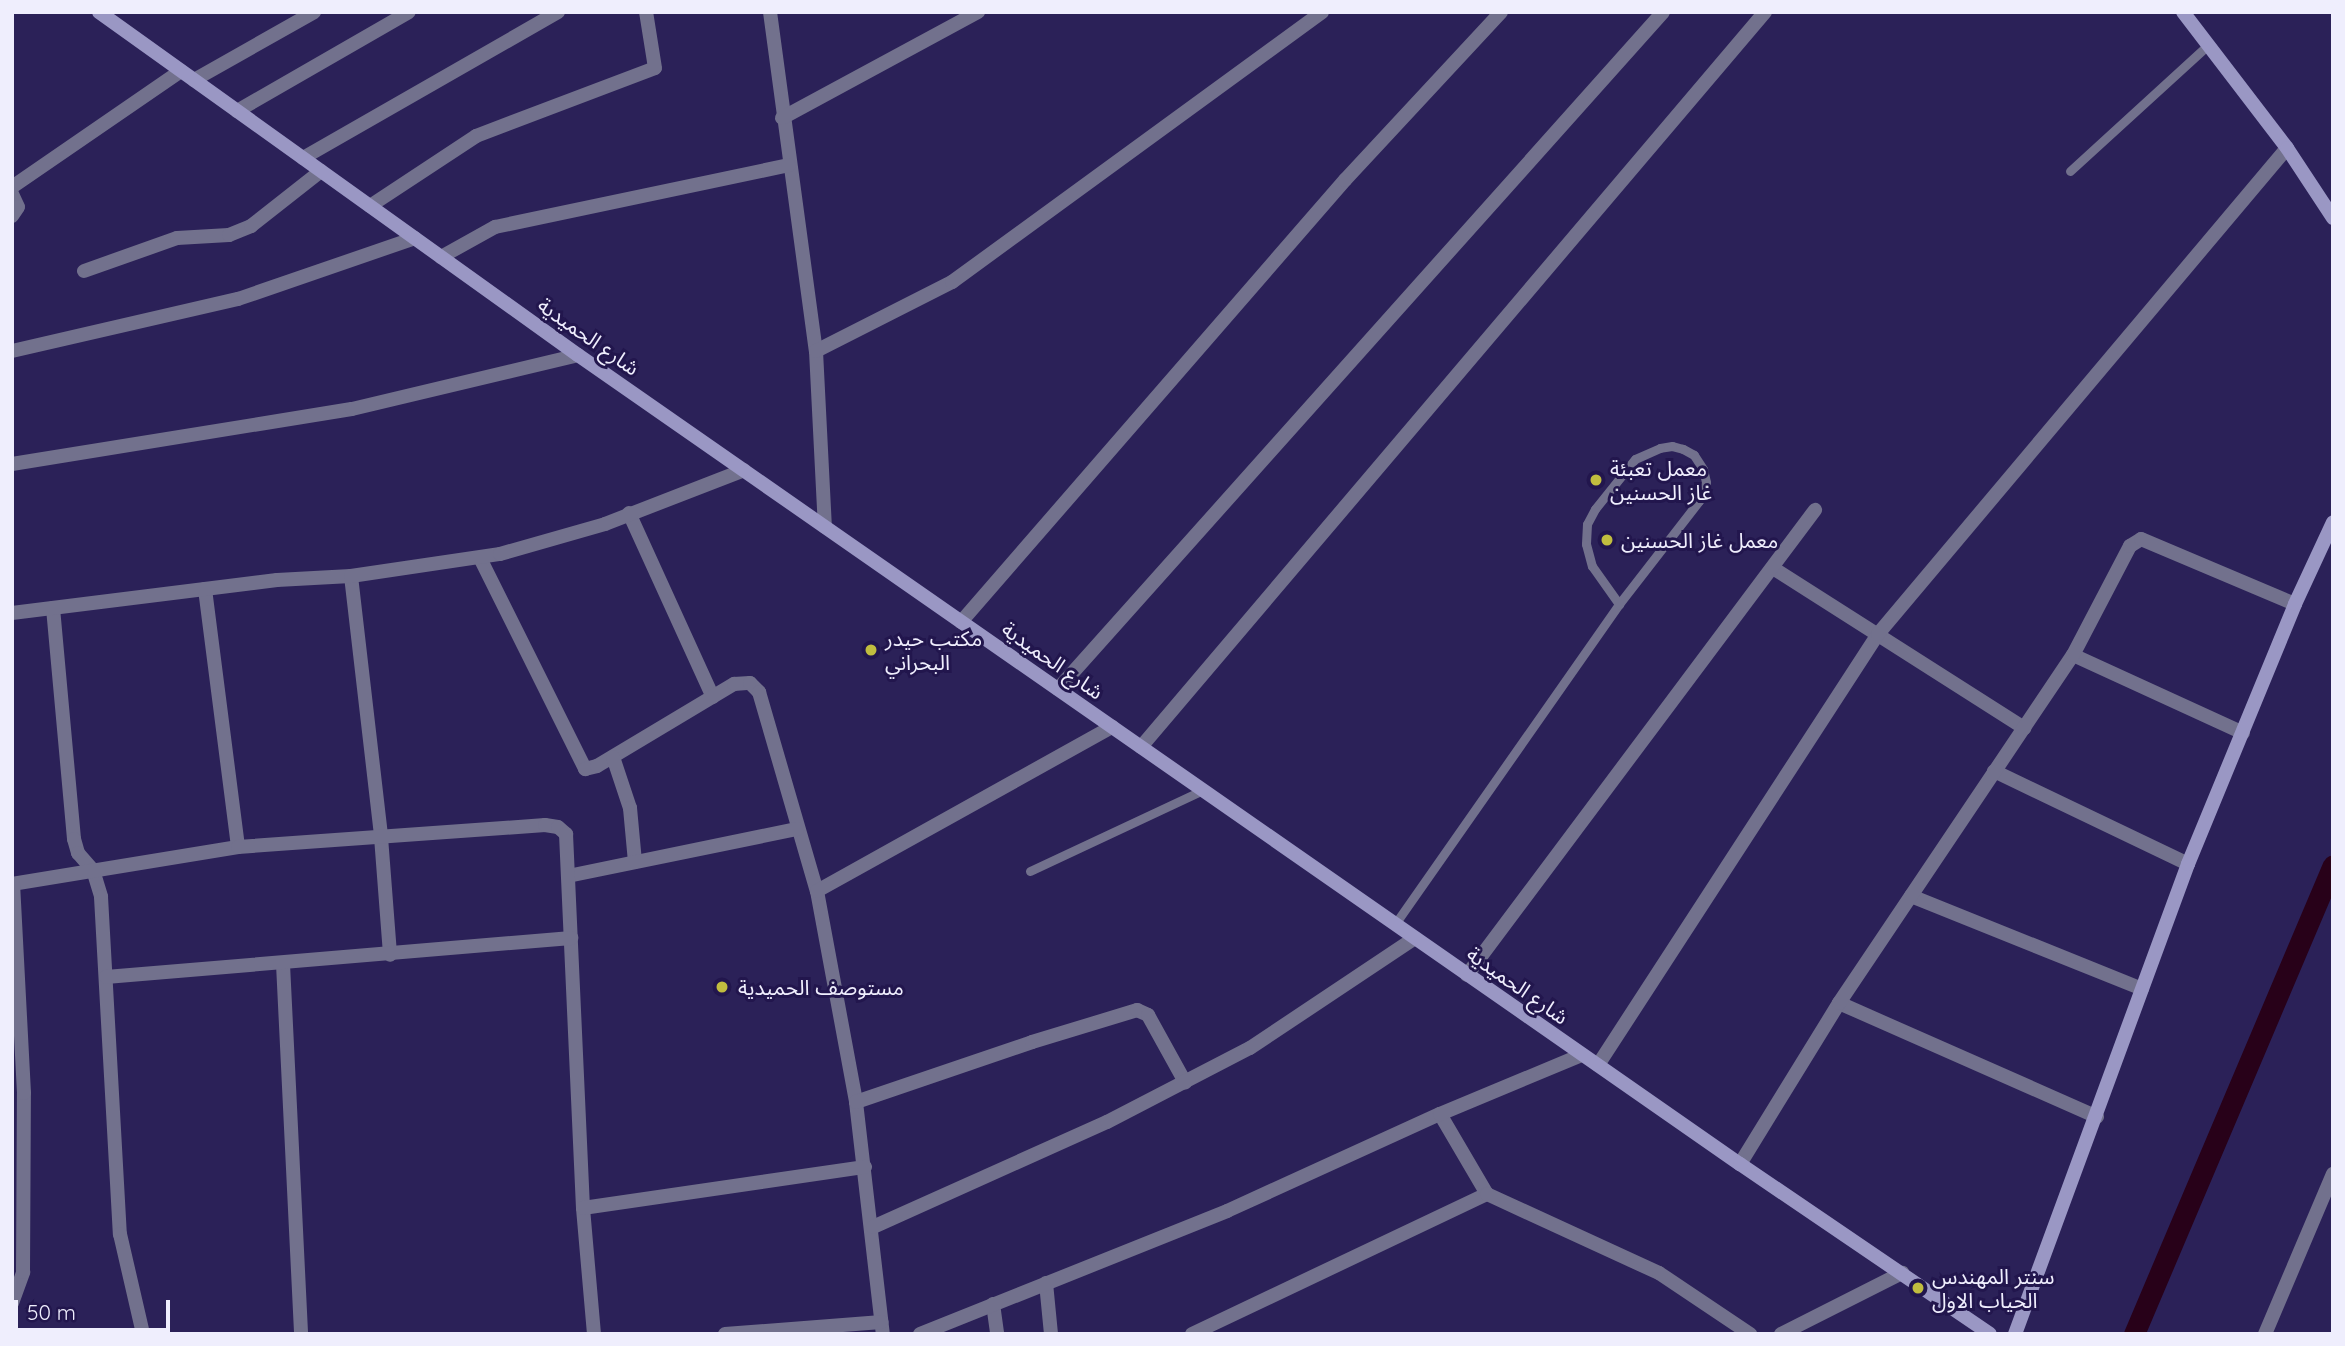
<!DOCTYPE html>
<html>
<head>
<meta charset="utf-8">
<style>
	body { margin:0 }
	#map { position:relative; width:2345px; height:1346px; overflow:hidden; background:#2b2158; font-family:Quicksand,"Noto Sans Arabic",sans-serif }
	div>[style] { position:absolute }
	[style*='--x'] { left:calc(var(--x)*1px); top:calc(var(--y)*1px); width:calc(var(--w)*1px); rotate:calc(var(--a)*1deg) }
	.canal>* { height:21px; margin:-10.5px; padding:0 10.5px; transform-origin:10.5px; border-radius:10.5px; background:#280119 }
	.lane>* { height:9px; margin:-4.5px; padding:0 4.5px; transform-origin:4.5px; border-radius:4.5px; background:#72718d }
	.street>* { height:14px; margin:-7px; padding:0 7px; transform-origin:7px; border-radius:7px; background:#72718d }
	.secondary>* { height:14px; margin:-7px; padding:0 7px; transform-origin:7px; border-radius:7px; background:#9a97c4 }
	.dots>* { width:19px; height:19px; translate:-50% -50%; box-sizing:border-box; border:4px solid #22164d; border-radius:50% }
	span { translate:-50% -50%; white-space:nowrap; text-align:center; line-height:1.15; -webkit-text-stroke:6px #22164d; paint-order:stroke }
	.street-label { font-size:21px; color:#efeefd }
	.poi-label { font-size:21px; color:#efeefd }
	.left { translate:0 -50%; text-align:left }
	.frame { position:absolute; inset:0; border:14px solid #efeefd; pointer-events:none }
	.scale { position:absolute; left:14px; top:1300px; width:156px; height:32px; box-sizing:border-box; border:4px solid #efeefd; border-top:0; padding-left:9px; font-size:21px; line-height:24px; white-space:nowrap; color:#efeefd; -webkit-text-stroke:5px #22164d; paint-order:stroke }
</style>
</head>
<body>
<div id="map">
	<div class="canal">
		<div style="--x:2134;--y:1334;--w:509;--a:-67.01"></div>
	</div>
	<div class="lane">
		<div style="--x:2070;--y:171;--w:187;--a:-42.4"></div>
		<div style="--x:1030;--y:871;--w:191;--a:-25.1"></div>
		<div style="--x:1395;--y:924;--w:391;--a:-55"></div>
		<div style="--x:1619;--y:604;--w:130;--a:-52.2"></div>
		<div style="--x:1699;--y:501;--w:20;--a:-70"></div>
		<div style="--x:1706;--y:482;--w:13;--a:-103"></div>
		<div style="--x:1703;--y:469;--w:17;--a:-123"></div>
		<div style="--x:1694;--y:455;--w:13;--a:-151"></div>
		<div style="--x:1683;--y:449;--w:11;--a:-165"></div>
		<div style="--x:1672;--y:446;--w:12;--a:171"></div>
		<div style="--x:1660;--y:448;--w:27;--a:156"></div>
		<div style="--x:1635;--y:459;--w:64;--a:128.7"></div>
		<div style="--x:1595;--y:509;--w:17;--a:118"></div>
		<div style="--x:1587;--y:524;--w:20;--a:93"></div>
		<div style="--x:1586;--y:544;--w:23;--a:75"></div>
		<div style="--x:1592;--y:566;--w:47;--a:54.6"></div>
	</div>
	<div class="street">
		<div style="--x:770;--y:12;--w:342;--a:82.3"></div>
		<div style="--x:816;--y:351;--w:176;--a:87.1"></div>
		<div style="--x:194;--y:80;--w:138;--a:-29.5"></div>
		<div style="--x:237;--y:111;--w:198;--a:-29.9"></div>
		<div style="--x:782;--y:118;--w:223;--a:-28.4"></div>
		<div style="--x:303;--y:158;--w:294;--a:-29.8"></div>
		<div style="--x:12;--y:187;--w:205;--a:-34.5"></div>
		<div style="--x:12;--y:194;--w:14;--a:65"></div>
		<div style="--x:18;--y:207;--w:11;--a:124"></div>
		<div style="--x:370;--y:206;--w:127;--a:-33.4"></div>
		<div style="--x:476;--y:136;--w:191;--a:-20.8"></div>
		<div style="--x:655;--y:68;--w:57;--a:-99.1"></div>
		<div style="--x:441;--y:257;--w:62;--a:-29.1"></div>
		<div style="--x:495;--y:227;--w:300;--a:-11.9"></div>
		<div style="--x:84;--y:271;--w:99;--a:-19.5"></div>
		<div style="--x:177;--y:238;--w:52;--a:-3.3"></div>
		<div style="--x:229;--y:235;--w:24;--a:-22"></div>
		<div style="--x:251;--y:226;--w:89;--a:-38.2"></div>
		<div style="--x:12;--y:351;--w:232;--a:-13"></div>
		<div style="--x:238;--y:299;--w:187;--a:-19"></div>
		<div style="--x:816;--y:351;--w:153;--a:-26.9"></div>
		<div style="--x:952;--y:282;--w:458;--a:-36.1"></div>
		<div style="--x:12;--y:464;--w:344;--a:-9.2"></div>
		<div style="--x:352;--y:409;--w:232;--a:-13.4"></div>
		<div style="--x:629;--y:513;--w:202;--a:65.5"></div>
		<div style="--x:480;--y:558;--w:236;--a:63.5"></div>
		<div style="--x:585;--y:769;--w:12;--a:-14"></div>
		<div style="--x:597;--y:766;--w:160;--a:-30.9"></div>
		<div style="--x:734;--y:684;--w:16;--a:-4"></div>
		<div style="--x:750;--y:683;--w:13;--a:45"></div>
		<div style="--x:759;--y:692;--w:207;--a:73.8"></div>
		<div style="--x:817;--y:891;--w:215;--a:79.5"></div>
		<div style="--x:856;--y:1102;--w:234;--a:83.4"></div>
		<div style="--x:1773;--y:568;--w:298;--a:32.5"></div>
		<div style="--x:351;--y:576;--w:263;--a:83.4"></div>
		<div style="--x:381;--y:837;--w:118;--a:85.6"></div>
		<div style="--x:205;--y:589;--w:260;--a:82.7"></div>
		<div style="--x:53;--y:608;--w:232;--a:84.8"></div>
		<div style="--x:74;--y:839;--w:15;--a:74"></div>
		<div style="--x:78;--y:853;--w:23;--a:49"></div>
		<div style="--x:93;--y:870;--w:28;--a:73"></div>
		<div style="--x:101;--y:897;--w:338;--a:86.8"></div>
		<div style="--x:120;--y:1234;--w:103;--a:77"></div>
		<div style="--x:12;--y:613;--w:267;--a:-7.1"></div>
		<div style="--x:277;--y:580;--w:74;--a:-3.1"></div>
		<div style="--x:351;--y:576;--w:151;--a:-8.4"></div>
		<div style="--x:500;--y:554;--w:109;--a:-15.9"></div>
		<div style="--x:605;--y:524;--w:149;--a:-21.2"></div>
		<div style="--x:961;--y:622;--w:586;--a:-49.02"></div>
		<div style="--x:1345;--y:180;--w:229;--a:-47.1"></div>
		<div style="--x:2073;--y:655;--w:187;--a:24.6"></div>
		<div style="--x:1058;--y:689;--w:908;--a:-48.21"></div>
		<div style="--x:1141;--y:747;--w:964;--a:-49.67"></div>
		<div style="--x:613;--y:757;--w:54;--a:71.6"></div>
		<div style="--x:630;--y:808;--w:54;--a:84.7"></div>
		<div style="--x:1994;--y:771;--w:215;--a:25.6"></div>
		<div style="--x:568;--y:876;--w:234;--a:-11.6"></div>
		<div style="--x:12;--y:884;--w:229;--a:-9.3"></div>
		<div style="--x:238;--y:847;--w:308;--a:-4.1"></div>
		<div style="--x:545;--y:825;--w:13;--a:9"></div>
		<div style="--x:558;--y:827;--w:11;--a:41"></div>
		<div style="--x:566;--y:834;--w:374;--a:87.4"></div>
		<div style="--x:817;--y:891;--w:338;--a:-29.1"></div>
		<div style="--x:1911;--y:896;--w:249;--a:21.9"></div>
		<div style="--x:283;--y:964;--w:370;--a:87.2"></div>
		<div style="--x:1467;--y:975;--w:581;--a:-53.19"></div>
		<div style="--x:106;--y:977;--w:467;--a:-4.8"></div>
		<div style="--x:1839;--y:1003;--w:282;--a:23.8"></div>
		<div style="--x:1598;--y:1065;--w:514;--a:-56.99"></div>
		<div style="--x:1878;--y:634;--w:635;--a:-49.92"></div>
		<div style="--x:856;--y:1102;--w:186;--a:-18.8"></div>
		<div style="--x:1032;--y:1042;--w:110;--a:-16.9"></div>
		<div style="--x:1137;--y:1010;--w:12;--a:24"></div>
		<div style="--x:1148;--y:1015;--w:77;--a:61.1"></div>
		<div style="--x:1440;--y:1114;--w:93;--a:59.6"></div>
		<div style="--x:1740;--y:1164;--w:189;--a:-58.4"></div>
		<div style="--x:1839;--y:1003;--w:419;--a:-56.1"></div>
		<div style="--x:2073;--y:655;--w:123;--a:-62.4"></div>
		<div style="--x:2130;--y:546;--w:13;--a:-32"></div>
		<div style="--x:2141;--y:539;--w:167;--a:22.9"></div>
		<div style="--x:873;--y:1227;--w:256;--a:-24.2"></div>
		<div style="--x:1107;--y:1122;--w:161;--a:-27.4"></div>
		<div style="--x:1250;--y:1048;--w:198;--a:-33.7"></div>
		<div style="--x:1046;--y:1283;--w:51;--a:84.4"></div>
		<div style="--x:12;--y:1303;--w:33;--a:-70"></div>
		<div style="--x:23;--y:1272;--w:179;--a:-89.7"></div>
		<div style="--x:24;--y:1093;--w:209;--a:-93"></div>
		<div style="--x:993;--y:1304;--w:30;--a:82"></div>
		<div style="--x:594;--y:1334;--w:126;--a:-95"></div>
		<div style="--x:583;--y:1208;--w:285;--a:-8.3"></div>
		<div style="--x:725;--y:1334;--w:157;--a:-4.4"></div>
		<div style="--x:920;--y:1334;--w:331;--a:-21.8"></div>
		<div style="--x:1227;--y:1211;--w:234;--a:-24.5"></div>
		<div style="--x:1440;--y:1114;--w:154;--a:-22.6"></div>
		<div style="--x:1192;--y:1334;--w:327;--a:-25.4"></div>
		<div style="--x:1487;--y:1194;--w:189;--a:24.7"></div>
		<div style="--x:1659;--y:1273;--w:110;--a:33.8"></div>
		<div style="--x:1781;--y:1334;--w:136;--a:-26.8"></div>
		<div style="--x:2265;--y:1334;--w:174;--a:-67"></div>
	</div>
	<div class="secondary">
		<div style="--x:99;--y:12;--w:589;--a:35.61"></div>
		<div style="--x:578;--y:355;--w:1416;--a:34.85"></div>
		<div style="--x:1740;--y:1164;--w:302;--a:34.2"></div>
		<div style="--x:2183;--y:12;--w:171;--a:52.6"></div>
		<div style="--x:2287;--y:148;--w:84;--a:56.7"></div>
		<div style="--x:2015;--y:1334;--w:501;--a:-69.79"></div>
		<div style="--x:2188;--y:864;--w:281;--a:-67.6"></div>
		<div style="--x:2295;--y:604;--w:90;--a:-65.1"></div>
	</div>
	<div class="dots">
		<div style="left:1596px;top:480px;background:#c1bd3f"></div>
		<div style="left:1607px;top:540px;background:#c1bd3f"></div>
		<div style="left:871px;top:650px;background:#c1bd3f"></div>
		<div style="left:722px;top:987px;background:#c1bd3f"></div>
		<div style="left:1918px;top:1288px;background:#c1bd3f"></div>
	</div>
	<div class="street-label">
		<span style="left:589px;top:336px;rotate:35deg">شارع الحميدية</span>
		<span style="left:1053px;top:660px;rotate:35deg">شارع الحميدية</span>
		<span style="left:1518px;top:985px;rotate:35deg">شارع الحميدية</span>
	</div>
	<div class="poi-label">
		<span class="left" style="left:1610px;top:480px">معمل تعبئة<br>غاز الحسنين</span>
		<span class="left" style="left:1621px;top:540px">معمل غاز الحسنين</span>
		<span class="left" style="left:885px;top:650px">مكتب حيدر<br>البحراني</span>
		<span class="left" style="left:738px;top:987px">مستوصف الحميدية</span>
		<span class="left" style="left:1932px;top:1288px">سنتر المهندس<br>الحياب الاول</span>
	</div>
	<div class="frame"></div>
	<div class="scale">50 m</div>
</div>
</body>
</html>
